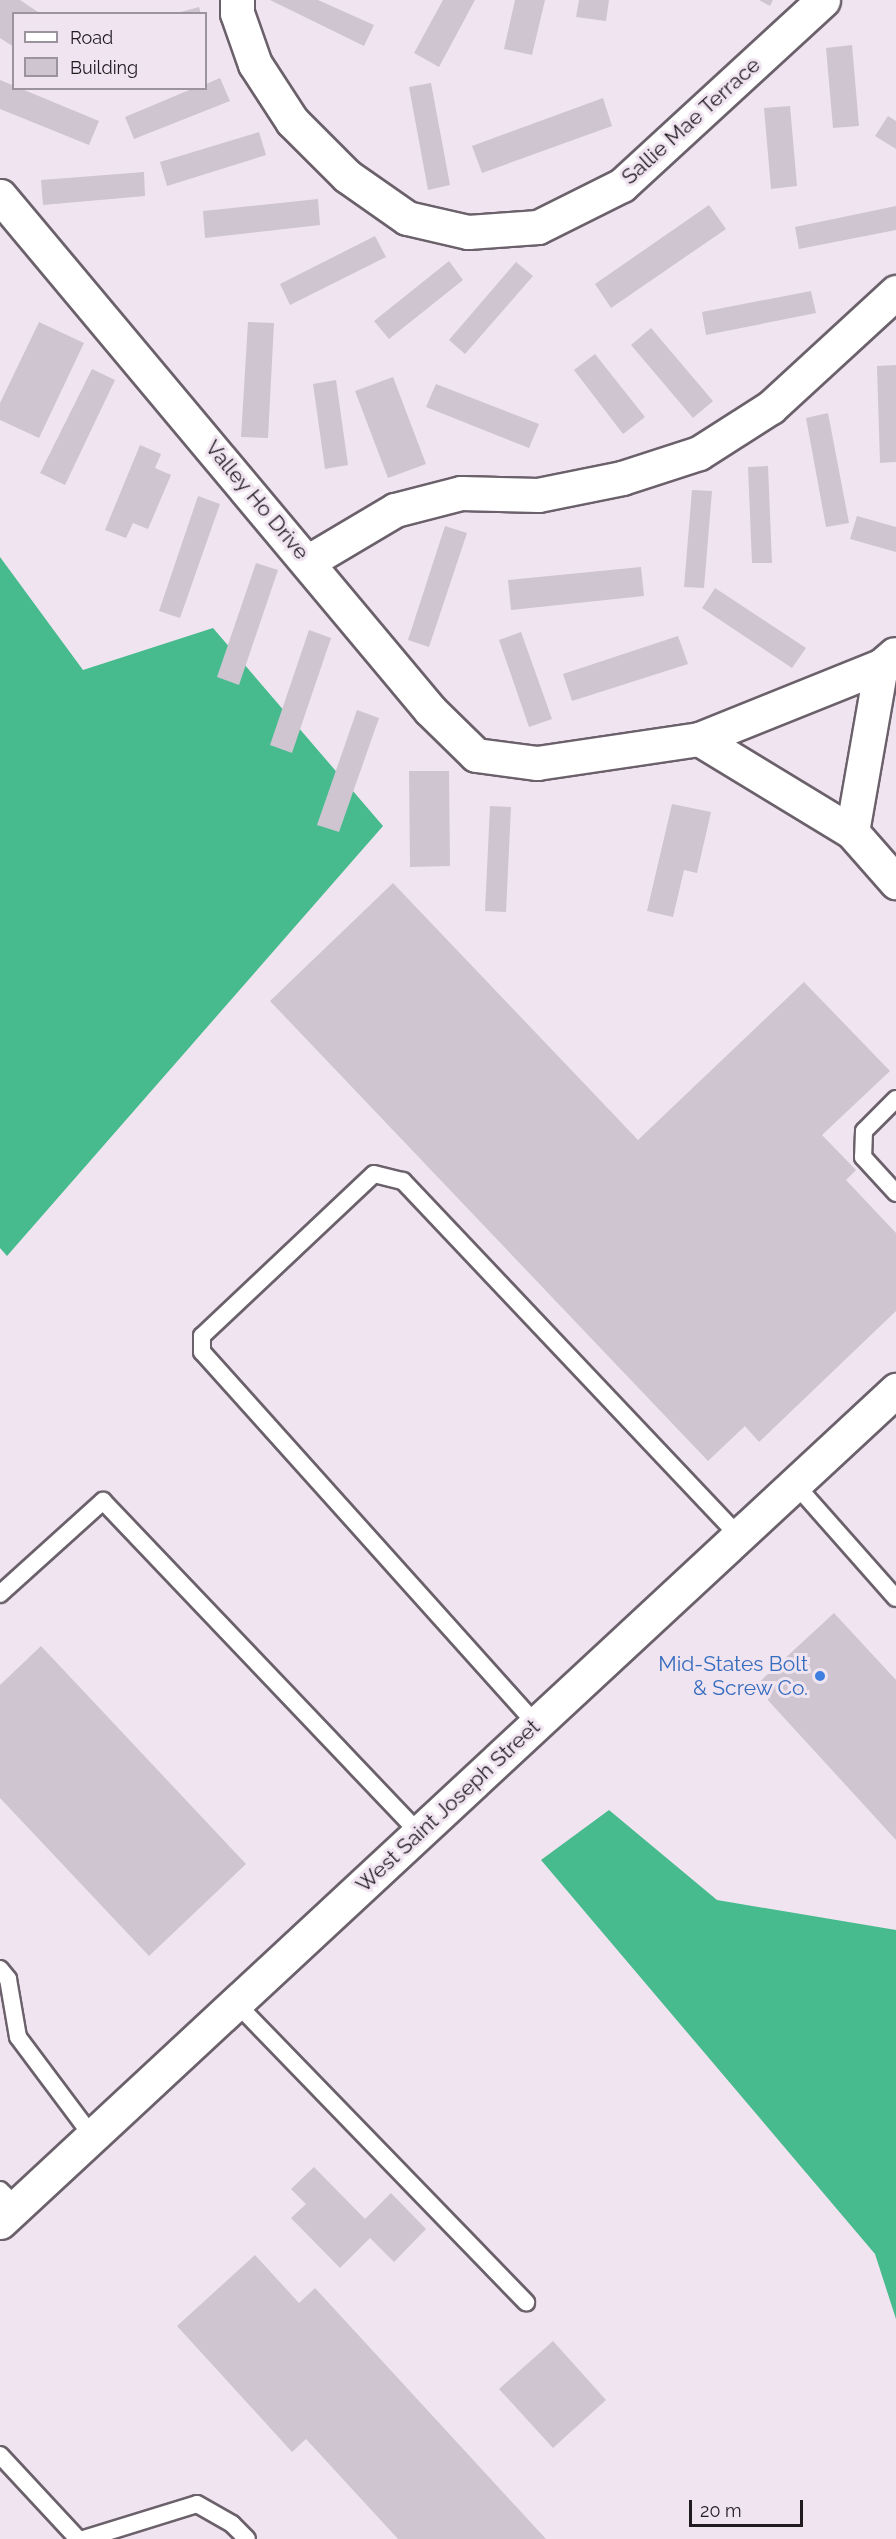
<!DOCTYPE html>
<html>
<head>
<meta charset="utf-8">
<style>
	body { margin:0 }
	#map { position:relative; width:896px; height:2539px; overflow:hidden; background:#f0e4f0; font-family:Raleway,sans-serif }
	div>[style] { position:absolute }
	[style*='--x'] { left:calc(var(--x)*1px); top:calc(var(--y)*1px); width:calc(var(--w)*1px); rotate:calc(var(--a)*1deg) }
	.forest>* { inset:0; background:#47bb8d }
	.building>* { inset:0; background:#cec5d1 }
	.roads { filter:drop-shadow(2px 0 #6b616b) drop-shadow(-2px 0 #6b616b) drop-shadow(0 2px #6b616b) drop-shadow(0 -2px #6b616b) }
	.service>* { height:16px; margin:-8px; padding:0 8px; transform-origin:8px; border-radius:8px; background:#fff }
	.minor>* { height:33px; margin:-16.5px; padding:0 16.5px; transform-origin:16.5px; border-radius:16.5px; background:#fff }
	.tertiary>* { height:33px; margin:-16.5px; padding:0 16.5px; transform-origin:16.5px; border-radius:16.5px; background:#fff }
	.dots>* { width:16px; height:16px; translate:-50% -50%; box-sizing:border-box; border:3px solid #f0e4f0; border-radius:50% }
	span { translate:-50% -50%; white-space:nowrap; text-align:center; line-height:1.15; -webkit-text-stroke:6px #f0e4f0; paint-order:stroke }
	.street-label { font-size:21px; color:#1f1b1f }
	.shop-label { font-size:21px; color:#366cbe }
	.right { translate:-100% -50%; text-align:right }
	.legend { position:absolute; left:12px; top:12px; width:195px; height:78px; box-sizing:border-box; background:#f0e4f0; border:2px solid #9c949c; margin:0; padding:8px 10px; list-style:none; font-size:18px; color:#1f1b1f }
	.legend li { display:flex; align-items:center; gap:12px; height:30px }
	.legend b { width:30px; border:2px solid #9c949c }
	.scale { position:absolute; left:689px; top:2500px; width:114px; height:27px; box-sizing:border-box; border:3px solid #1f1b1f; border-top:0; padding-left:8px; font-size:18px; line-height:21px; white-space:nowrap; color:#1f1b1f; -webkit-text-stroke:4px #f0e4f0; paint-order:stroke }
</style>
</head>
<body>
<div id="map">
	<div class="forest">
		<div style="clip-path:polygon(0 557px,83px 670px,213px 628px,383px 826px,7px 1256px,0 1248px)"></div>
		<div style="clip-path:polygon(609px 1810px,717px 1900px,896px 1930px,896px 2319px,875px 2254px,541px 1860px)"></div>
	</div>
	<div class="building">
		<div style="clip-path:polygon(0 0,20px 0,41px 14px,14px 14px,14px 47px,0 38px)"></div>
		<div style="clip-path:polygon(270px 0,318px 0,374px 25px,364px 46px)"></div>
		<div style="clip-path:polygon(443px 0,475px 0,439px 67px,414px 53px)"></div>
		<div style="clip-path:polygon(515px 0,545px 0,532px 55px,504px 49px)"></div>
		<div style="clip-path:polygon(579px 0,609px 0,606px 21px,576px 17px)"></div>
		<div style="clip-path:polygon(759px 0,773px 0,770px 6px)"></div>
		<div style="clip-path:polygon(199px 7px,201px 14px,177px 14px,177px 13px)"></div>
		<div style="clip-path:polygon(852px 45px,859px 126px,833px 128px,826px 48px)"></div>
		<div style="clip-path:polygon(220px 78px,230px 101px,134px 139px,125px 117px,194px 88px,206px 88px,206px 84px)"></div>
		<div style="clip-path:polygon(0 80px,99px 121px,89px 145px,0 109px)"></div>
		<div style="clip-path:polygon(431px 83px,450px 185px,428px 190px,409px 87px)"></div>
		<div style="clip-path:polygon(603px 98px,612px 126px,482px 173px,472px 146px)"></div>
		<div style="clip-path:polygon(790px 106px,797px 186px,771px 189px,764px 108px)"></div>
		<div style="clip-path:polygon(888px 116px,896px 121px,896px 149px,875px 136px)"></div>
		<div style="clip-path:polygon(259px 132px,266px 155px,167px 186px,160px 162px)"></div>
		<div style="clip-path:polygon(144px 172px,145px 196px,43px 205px,41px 180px)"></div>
		<div style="clip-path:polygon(318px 199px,320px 225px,205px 238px,203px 211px)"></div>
		<div style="clip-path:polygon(709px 205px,726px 229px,611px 308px,595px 284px)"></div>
		<div style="clip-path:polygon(896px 206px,896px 230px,799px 249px,795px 227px)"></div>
		<div style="clip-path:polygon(375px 236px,386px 257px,290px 305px,280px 284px)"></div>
		<div style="clip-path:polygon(449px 261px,463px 280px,389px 339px,374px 321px)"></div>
		<div style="clip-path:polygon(516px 262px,533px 276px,465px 354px,449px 340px)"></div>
		<div style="clip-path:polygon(811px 291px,816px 313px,706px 335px,702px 312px)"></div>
		<div style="clip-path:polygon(39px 322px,84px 343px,39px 438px,0 420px,0 403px)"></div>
		<div style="clip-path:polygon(248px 322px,274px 323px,268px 438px,241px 437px)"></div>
		<div style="clip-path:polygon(651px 328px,713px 401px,693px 418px,631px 345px)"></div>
		<div style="clip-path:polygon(595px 354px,645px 417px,623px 434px,574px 370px)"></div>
		<div style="clip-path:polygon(896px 365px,896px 462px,880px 463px,877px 366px)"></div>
		<div style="clip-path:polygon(92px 369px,115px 380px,65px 485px,40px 473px)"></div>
		<div style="clip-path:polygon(393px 377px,426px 464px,388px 478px,355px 391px)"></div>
		<div style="clip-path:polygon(336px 380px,348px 465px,325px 469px,313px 384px)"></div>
		<div style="clip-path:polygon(436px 384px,539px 424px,529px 448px,426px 407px)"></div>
		<div style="clip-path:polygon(828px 413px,849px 523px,826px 527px,806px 418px)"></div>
		<div style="clip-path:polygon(140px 445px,161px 454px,155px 468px,171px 475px,148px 529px,133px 523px,126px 538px,105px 530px)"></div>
		<div style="clip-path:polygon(768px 466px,772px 563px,752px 563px,748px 467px)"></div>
		<div style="clip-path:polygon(692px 490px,712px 491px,704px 588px,684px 587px)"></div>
		<div style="clip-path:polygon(198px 496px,220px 504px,180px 618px,159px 611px)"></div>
		<div style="clip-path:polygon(857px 516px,896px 527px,896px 552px,850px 539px)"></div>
		<div style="clip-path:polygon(445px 526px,467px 533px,429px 647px,408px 640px)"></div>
		<div style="clip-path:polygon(256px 563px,278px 570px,239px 685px,217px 677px)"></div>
		<div style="clip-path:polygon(641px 567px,644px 596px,511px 610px,508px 580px)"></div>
		<div style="clip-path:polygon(715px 588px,806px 648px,792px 668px,702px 608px)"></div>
		<div style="clip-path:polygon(309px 630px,331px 638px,292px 753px,270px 745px)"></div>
		<div style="clip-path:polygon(521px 632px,552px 719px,529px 727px,499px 640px)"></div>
		<div style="clip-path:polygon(678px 636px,688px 664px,572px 701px,563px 674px)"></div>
		<div style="clip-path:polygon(357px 710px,379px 718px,339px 832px,317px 825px)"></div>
		<div style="clip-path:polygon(409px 771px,449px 771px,450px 866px,410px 867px)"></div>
		<div style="clip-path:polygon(672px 804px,711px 812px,697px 873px,684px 870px,673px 917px,647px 911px)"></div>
		<div style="clip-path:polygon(490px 806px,511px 807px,506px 912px,485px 911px)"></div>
		<div style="clip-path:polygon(393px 883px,638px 1140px,804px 982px,890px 1071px,822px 1135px,856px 1170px,846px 1180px,896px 1233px,896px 1311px,759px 1442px,745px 1426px,708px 1461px,270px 1001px)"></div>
		<div style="clip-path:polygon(834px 1613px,896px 1680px,896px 1840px,755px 1686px)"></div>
		<div style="clip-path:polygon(41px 1646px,246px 1864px,149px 1956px,0 1798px,0 1685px)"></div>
		<div style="clip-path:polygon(314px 2167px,365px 2219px,391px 2193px,426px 2229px,394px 2262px,370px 2238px,340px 2268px,291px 2218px,306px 2204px,291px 2189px)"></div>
		<div style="clip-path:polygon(255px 2255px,299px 2303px,315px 2288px,546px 2539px,398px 2539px,306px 2439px,292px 2452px,177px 2326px)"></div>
		<div style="clip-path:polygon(553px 2341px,606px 2400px,553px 2448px,499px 2389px)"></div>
	</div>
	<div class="roads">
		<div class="service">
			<div style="--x:896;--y:1099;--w:45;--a:135"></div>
			<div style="--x:864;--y:1131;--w:26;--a:92"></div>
			<div style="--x:863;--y:1157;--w:49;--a:47.5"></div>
			<div style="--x:795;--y:1484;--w:152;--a:48.5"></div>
			<div style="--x:0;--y:1594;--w:139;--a:-42.1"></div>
			<div style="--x:103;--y:1501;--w:458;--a:46.4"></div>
			<div style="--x:536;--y:1724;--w:500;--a:-131.9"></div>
			<div style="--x:202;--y:1352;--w:16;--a:-90"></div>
			<div style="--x:202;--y:1336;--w:236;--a:-43.3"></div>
			<div style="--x:374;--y:1174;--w:30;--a:14"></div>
			<div style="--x:403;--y:1181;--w:489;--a:46.6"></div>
			<div style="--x:0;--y:1969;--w:13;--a:51"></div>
			<div style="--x:8;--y:1979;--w:59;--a:80.2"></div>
			<div style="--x:18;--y:2037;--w:124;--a:53.2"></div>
			<div style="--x:236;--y:2003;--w:417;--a:45.9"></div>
			<div style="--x:0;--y:2190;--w:24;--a:45"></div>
			<div style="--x:0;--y:2455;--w:115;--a:47.1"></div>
			<div style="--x:84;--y:2539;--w:118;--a:-17.2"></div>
			<div style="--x:197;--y:2504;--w:40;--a:29.7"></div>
			<div style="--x:232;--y:2524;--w:21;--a:45"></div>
		</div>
		<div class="minor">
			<div style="--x:237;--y:0;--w:13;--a:90"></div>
			<div style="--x:237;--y:13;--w:54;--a:70.6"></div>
			<div style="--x:255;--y:64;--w:68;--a:57"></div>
			<div style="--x:292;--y:121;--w:78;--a:45"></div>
			<div style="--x:347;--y:176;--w:73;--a:35"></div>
			<div style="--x:407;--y:218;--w:63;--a:12.9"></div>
			<div style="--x:468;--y:232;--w:70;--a:-4.1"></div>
			<div style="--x:538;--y:227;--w:94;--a:-26.6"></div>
			<div style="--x:622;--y:185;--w:273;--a:-42.6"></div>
			<div style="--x:0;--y:196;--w:670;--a:50.08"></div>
			<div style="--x:430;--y:710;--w:64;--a:44.4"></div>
			<div style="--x:476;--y:755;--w:62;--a:7.5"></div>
			<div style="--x:537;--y:763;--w:164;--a:-8.4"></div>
			<div style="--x:699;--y:739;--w:179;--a:31.3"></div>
			<div style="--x:852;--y:832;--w:67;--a:48.7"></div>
			<div style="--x:309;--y:561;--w:100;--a:-30.7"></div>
			<div style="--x:395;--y:510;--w:68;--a:-14.4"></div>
			<div style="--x:461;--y:493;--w:77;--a:1.5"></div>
			<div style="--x:538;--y:495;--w:86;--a:-11.4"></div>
			<div style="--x:622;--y:478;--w:81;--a:-18"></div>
			<div style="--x:699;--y:453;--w:85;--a:-32.6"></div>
			<div style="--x:771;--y:407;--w:170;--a:-42.6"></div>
			<div style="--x:699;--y:739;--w:196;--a:-21.9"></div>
			<div style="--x:852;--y:832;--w:169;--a:-80.1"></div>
			<div style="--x:881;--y:666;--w:18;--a:-41"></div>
		</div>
		<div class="tertiary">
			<div style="--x:0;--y:2222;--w:1223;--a:-42.88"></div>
		</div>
	</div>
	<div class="dots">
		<div style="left:820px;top:1676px;background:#3f7fe0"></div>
	</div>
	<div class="street-label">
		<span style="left:691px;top:121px;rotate:-42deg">Sallie Mae Terrace</span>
		<span style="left:257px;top:500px;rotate:50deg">Valley Ho Drive</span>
		<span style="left:448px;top:1806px;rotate:-43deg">West Saint Joseph Street</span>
	</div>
	<div class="shop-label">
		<span class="right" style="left:808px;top:1676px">Mid-States Bolt<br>&amp; Screw Co.</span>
	</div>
	<ul class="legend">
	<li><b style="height:8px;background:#fff"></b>Road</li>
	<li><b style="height:16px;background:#cec5d1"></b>Building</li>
	</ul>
	<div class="scale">20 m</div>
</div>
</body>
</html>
